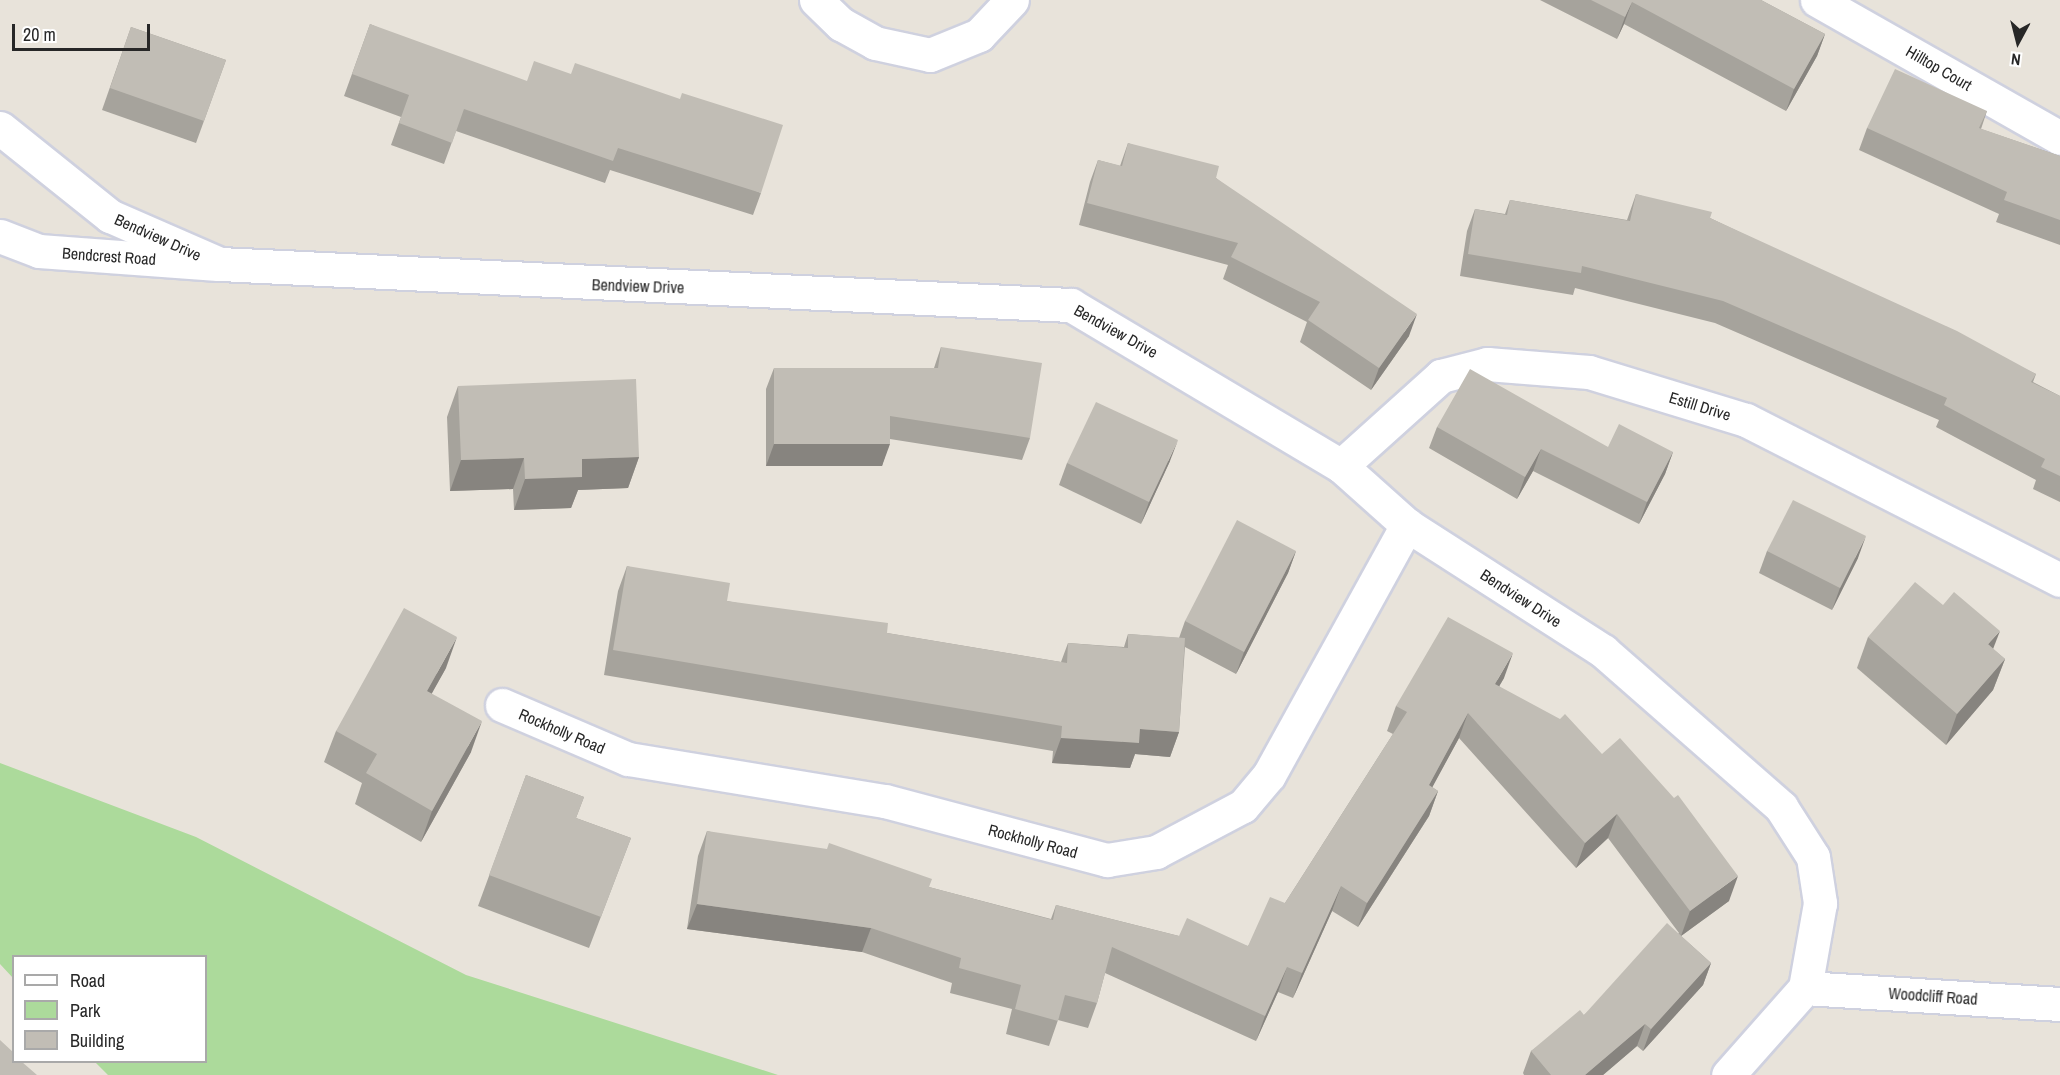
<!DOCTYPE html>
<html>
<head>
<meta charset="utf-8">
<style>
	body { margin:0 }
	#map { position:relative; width:2060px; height:1075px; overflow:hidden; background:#e8e3da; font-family:"Archivo Narrow",sans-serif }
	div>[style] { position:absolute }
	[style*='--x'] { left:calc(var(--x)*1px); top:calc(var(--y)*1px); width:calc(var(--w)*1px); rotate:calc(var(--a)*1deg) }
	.green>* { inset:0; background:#acda9b }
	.roads { filter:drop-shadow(2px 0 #cfd1df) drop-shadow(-2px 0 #cfd1df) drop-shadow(0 2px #cfd1df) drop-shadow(0 -2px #cfd1df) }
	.minor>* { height:33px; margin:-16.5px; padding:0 16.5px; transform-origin:16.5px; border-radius:16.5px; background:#fff }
	.tertiary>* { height:33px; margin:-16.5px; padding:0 16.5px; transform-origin:16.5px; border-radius:16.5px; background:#fff }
	.wall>* { inset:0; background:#a6a39c }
	.shaded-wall>* { inset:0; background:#87847f }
	.building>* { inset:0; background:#c1bdb5 }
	span { translate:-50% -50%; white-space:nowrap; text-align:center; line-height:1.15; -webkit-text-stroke:6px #fff; paint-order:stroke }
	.street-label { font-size:16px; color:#272727 }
	.legend { position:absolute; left:12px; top:955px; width:195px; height:108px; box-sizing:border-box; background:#fff; border:2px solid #a9a9a9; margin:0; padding:8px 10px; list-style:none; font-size:18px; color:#272727 }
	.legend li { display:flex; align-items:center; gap:12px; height:30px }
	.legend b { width:30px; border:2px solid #a9a9a9 }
	.north { position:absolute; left:1988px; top:12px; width:60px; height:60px; -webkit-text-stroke:4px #fff; paint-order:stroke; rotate:187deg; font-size:16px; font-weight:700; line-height:24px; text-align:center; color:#272727 }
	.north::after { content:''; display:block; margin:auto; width:21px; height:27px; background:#272727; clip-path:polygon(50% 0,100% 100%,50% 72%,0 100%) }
	.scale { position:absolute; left:12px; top:24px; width:138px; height:27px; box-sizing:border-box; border:3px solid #272727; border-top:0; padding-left:8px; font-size:18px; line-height:21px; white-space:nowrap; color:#272727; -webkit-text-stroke:4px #fff; paint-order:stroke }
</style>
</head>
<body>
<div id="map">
	<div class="green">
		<div style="clip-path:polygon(0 763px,196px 837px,466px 975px,778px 1075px,108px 1075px,95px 1062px,206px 1062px,206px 956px,14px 956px,13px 978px,0 964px)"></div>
	</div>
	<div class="roads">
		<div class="minor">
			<div style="--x:1817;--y:0;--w:279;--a:29.6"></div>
			<div style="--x:0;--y:236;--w:42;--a:21"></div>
			<div style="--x:39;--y:251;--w:179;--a:4.2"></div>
			<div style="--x:1341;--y:466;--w:135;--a:-42"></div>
			<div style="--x:1441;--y:376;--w:48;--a:-14.6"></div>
			<div style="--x:1487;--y:364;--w:102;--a:4.5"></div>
			<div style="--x:1589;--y:372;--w:164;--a:17"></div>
			<div style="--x:1746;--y:420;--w:352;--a:27"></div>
			<div style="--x:502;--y:705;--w:137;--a:23.2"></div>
			<div style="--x:628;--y:759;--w:260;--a:9.3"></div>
			<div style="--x:885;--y:801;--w:230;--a:14.9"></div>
			<div style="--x:1107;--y:860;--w:50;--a:-9.3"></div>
			<div style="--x:1156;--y:852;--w:98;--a:-27.9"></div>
			<div style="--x:1243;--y:806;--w:40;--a:-50"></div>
			<div style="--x:1269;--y:775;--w:286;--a:-61.1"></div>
			<div style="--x:1805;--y:988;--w:256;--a:3.6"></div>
		</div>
		<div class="tertiary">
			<div style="--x:816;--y:0;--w:35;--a:44"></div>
			<div style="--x:841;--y:24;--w:39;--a:29"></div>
			<div style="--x:875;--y:43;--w:56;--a:12.3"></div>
			<div style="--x:930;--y:55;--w:53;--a:-22.2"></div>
			<div style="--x:979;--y:35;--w:48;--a:-46.7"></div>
			<div style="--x:0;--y:128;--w:141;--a:38.7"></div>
			<div style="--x:110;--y:216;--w:120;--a:23.6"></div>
			<div style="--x:220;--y:264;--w:852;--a:2.76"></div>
			<div style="--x:1071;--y:305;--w:314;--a:30.8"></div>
			<div style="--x:1341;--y:466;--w:89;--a:41.8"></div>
			<div style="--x:1407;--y:525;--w:233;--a:32.7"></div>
			<div style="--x:1603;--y:651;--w:237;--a:41.2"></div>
			<div style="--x:1781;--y:807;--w:59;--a:57.4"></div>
			<div style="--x:1813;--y:857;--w:47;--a:81.3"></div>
			<div style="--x:1820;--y:903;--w:86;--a:100"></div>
			<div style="--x:1805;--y:988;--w:116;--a:131.5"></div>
		</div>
	</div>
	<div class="wall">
		<div style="clip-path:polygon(1540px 0,1761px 0,1825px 34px,1817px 56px,1786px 111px,1624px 24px,1617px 39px)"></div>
		<div style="clip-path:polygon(370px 24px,761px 193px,753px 215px,610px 170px,605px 183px,456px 131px,444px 164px,391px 145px,401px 117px,344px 96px)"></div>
		<div style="clip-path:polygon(131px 27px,226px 60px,196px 143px,102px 110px)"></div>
		<div style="clip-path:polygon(1987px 111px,1981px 129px,2060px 156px,2060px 245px,1996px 222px,1999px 214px,1859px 150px,1867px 128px)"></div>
		<div style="clip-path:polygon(1128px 143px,1216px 178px,1409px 336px,1371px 390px,1300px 342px,1307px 322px,1223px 279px,1228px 265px,1079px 225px,1090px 182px,1098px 160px,1120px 166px)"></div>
		<div style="clip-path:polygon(1636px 194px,1710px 218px,2036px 374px,2033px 382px,2060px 396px,2060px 502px,2033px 489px,2036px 480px,1936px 427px,1939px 420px,1715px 323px,1575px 288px,1573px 295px,1460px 276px,1467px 231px,1475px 209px,1505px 214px,1510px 200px,1627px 220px)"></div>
		<div style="clip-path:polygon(941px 347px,1030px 438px,1022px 460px,890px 439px,882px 466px,766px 466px,766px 389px,774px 368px,934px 368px)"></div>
		<div style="clip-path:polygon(458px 386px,639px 457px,628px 488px,578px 490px,571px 508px,514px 510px,513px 489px,450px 491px,447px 417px)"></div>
		<div style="clip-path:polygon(1437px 427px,1608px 447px,1673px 452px,1665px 474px,1639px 524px,1533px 471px,1517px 499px,1429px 448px)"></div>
		<div style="clip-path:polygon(1170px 461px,1141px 524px,1059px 485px,1067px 463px)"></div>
		<div style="clip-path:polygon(1296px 551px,1288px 573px,1236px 674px,1185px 647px,1179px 732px,1170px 757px,1135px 754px,1130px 768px,1052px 763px,1053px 751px,604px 675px,618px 591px,627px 566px,727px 601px,887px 633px,1061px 662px,1068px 643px,1124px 647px,1128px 634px,1179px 638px,1185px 621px)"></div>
		<div style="clip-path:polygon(1767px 551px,1858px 558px,1832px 610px,1759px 573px)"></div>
		<div style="clip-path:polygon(1868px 637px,1993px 649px,2005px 659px,1993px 690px,1946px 745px,1857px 668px)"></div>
		<div style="clip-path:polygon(446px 668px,431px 694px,471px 752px,421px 842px,355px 804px,362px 783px,324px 762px,336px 731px)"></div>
		<div style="clip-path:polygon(1504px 678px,1499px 686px,1729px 901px,1681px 936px,1711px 963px,1703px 985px,1643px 1051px,1637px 1046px,1603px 1075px,1524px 1075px,1523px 1073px,1531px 1051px,1584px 1015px,1679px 933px,1608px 838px,1576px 868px,1459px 738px,1432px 787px,1438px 791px,1429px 816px,1358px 927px,1332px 911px,1293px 998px,1278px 992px,1256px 1041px,1105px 973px,1097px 1003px,1088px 1028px,1058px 1020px,1049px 1046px,1006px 1034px,1012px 1009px,950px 993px,952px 983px,862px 952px,687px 929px,698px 856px,707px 831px,929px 887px,1051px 919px,1056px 905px,1179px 936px,1248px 946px,1285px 903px,1393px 734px,1387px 731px,1396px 706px)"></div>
		<div style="clip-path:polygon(526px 775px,584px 797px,576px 818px,631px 838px,589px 948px,478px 906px)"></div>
	</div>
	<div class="shaded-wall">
		<div style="clip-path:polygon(1632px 2px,1624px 24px,1617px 39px,1625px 17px)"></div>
		<div style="clip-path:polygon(1825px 34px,1817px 56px,1786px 111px,1794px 89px)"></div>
		<div style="clip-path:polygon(1417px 314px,1409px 336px,1371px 390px,1379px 368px)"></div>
		<div style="clip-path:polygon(1178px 440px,1170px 461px,1141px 524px,1149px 502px)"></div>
		<div style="clip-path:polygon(774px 444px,890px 444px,882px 466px,766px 466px)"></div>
		<div style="clip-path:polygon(1541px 449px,1533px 471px,1517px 499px,1525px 477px)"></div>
		<div style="clip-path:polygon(1673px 452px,1665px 474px,1639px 524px,1647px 502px)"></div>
		<div style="clip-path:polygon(639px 457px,628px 488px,578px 490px,571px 508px,514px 510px,525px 479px,582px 459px)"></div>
		<div style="clip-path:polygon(524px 458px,513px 489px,450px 491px,461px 460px)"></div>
		<div style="clip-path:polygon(1866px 536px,1858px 558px,1832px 610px,1840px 588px)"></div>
		<div style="clip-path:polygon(1296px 551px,1288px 573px,1236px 674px,1244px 652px)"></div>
		<div style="clip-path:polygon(2000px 631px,1988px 662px,1988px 644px)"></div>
		<div style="clip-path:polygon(457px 637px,446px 668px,416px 722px,427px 691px)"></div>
		<div style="clip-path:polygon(1513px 653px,1504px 678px,1486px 709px,1495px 684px)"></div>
		<div style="clip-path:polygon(2005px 659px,1993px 690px,1946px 745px,1957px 714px)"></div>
		<div style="clip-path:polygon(1468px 713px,1459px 738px,1420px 810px,1429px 785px)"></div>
		<div style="clip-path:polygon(482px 721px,471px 752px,421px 842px,432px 811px)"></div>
		<div style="clip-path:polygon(1140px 729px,1179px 732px,1170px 757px,1135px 754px,1130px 768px,1052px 763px,1061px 738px)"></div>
		<div style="clip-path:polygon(1438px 791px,1429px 816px,1358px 927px,1367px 903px)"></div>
		<div style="clip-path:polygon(1617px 814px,1608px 838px,1576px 868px,1585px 843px)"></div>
		<div style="clip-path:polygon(1738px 876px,1729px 901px,1681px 936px,1690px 911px)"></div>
		<div style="clip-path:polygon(1341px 886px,1332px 911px,1293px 998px,1302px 973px)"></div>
		<div style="clip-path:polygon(697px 904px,871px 928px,862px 952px,687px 929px)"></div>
		<div style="clip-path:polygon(1711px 963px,1703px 985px,1643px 1051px,1651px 1029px)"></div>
		<div style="clip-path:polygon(1287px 967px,1278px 992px,1256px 1041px,1265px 1016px)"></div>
		<div style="clip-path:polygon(1645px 1024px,1637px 1046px,1603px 1075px,1585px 1075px)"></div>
	</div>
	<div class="building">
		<div style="clip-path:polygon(1591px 0,1761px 0,1825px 34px,1794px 89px,1632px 2px,1625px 17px)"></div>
		<div style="clip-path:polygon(370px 24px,527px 81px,534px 61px,571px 74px,575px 63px,680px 99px,682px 93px,783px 125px,761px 193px,618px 148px,613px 161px,464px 109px,452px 143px,399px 123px,409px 95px,352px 74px)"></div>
		<div style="clip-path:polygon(131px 27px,226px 60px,204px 121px,110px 88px)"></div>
		<div style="clip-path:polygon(1895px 69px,1987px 111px,1979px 128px,2060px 156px,2060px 220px,2004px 200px,2007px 192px,1867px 128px)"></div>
		<div style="clip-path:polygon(1128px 143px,1219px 166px,1216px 178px,1417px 314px,1379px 368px,1308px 320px,1320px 302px,1231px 257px,1238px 243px,1087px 203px,1098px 160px,1122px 166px)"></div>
		<div style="clip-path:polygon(1636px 194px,1712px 212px,1710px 218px,1957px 331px,2036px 374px,2031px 382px,2060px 396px,2060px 476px,2041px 467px,2045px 459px,1944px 405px,1947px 398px,1723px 301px,1582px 266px,1581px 273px,1468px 254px,1475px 209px,1507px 215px,1510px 200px,1630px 221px)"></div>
		<div style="clip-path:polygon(941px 347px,1042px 363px,1030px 438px,890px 416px,890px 444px,774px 444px,774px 368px,938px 368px)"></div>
		<div style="clip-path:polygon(1470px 369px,1608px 447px,1619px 424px,1673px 452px,1647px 502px,1541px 449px,1525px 477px,1437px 427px)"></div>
		<div style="clip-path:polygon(636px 379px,639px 457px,582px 459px,582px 477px,525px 479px,524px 458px,461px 460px,458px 386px)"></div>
		<div style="clip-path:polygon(1096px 402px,1178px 440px,1149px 502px,1067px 463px)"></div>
		<div style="clip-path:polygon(1793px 500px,1866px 536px,1840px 588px,1767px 551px)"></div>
		<div style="clip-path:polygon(1237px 520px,1296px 551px,1244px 652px,1185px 621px)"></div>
		<div style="clip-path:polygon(627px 566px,730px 583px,727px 601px,888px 623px,887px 633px,1067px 663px,1068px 643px,1128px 648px,1128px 634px,1185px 638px,1179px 732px,1140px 729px,1139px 743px,1061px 738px,1062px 726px,613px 650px)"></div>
		<div style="clip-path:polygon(1915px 582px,1943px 605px,1954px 592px,2000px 631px,1988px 644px,2005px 659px,1957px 714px,1868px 637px)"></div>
		<div style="clip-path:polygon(404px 608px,457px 637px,427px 691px,482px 721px,432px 811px,366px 773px,377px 754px,336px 731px)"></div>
		<div style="clip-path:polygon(1448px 617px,1513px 653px,1495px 684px,1560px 719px,1565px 714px,1602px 754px,1620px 738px,1674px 798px,1678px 795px,1738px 876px,1690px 911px,1617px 814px,1585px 843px,1468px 713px,1429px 785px,1438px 791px,1367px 903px,1341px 886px,1302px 973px,1287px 967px,1265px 1016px,1112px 947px,1097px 1003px,1065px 995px,1058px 1021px,1015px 1009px,1021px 985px,959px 968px,961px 958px,871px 928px,697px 904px,707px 831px,827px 849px,829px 843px,932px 879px,929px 887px,1053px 920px,1056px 905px,1179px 936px,1187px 918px,1248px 946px,1270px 897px,1285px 903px,1407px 712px,1396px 706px)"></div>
		<div style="clip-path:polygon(526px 775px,584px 797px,576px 818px,631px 838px,601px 917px,489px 875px)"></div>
		<div style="clip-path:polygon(1667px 923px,1711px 963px,1651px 1029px,1645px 1024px,1585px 1075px,1551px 1075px,1531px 1051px,1580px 1010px,1584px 1015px)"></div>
		<div style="clip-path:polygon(0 1040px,14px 1053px,14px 1062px,22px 1062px,37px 1075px,0 1075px)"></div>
	</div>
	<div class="street-label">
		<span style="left:1939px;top:68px;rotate:30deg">Hilltop Court</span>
		<span style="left:158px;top:237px;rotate:24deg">Bendview Drive</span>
		<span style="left:109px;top:256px;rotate:4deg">Bendcrest Road</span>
		<span style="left:638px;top:286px;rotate:2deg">Bendview Drive</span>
		<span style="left:1116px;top:331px;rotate:29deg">Bendview Drive</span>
		<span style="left:1700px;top:406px;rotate:17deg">Estill Drive</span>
		<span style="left:1521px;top:598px;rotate:33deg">Bendview Drive</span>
		<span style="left:562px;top:731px;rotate:23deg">Rockholly Road</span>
		<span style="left:1033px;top:841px;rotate:15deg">Rockholly Road</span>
		<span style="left:1933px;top:996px;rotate:4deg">Woodcliff Road</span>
	</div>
	<ul class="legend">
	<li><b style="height:8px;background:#fff"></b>Road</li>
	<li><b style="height:16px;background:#acda9b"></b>Park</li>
	<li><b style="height:16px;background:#c1bdb5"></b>Building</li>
	</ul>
	<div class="north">N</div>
	<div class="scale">20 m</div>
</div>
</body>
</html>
